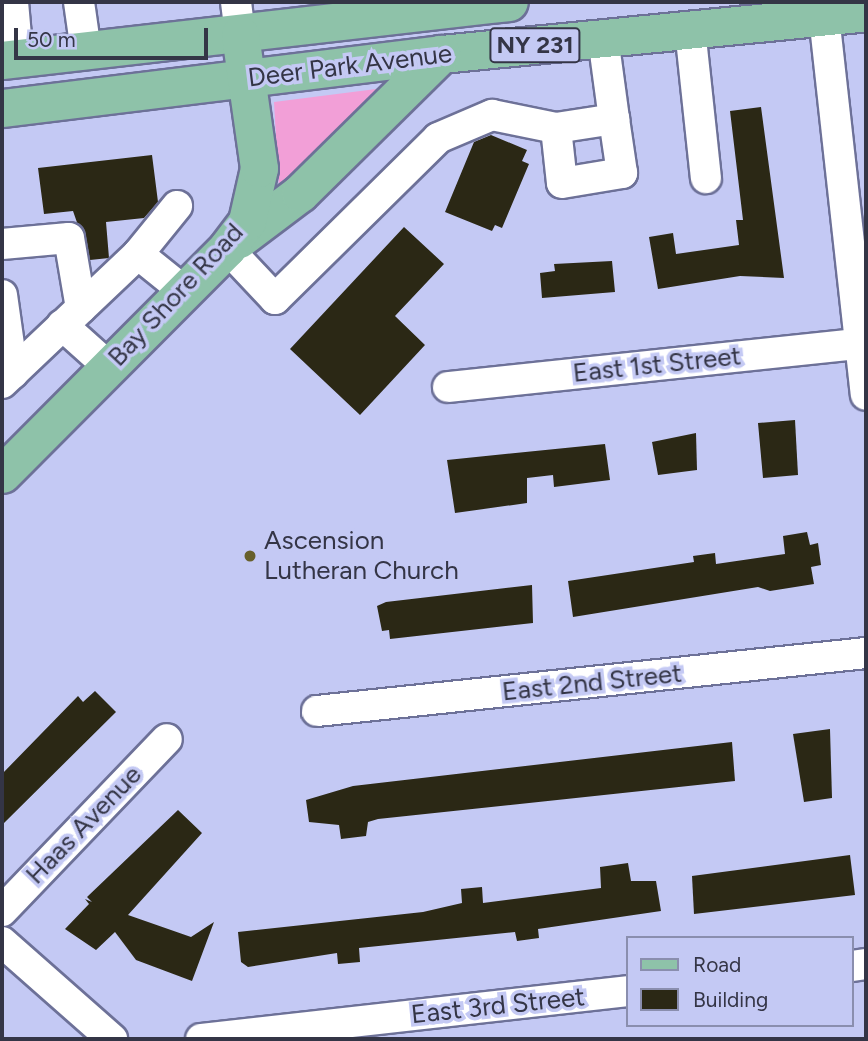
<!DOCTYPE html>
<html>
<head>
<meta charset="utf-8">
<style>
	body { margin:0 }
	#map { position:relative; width:868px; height:1041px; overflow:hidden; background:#c4c9f4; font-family:Figtree,sans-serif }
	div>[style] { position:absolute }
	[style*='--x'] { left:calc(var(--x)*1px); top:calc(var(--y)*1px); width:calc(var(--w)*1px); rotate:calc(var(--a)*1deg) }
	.green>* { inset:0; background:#f29fd7 }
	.building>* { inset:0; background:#2b2815 }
	.roads { filter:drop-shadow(2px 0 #6d7198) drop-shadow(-2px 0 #6d7198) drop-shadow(0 2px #6d7198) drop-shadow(0 -2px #6d7198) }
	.minor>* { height:30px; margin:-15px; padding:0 15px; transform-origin:15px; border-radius:15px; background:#fff }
	.major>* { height:37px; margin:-18.5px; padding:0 18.5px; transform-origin:18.5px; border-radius:18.5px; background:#8ec2a9 }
	.dots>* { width:19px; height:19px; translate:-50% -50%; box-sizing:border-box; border:4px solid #c4c9f4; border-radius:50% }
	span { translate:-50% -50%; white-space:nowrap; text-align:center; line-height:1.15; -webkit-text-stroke:7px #c4c9f4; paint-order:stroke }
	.shield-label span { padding:2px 5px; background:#c4c9f4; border:2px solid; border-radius:5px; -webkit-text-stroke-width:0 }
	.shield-label { font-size:24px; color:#343546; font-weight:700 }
	.street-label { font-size:26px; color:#343546 }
	.poi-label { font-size:26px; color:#343546 }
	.left { translate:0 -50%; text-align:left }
	.frame { position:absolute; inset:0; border:4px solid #343546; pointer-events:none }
	.legend { position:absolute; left:626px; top:936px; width:228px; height:91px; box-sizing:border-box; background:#c4c9f4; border:2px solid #8a8eae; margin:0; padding:9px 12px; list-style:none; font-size:21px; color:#343546 }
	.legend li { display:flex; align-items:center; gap:14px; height:35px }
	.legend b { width:35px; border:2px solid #8a8eae }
	.scale { position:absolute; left:14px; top:28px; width:194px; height:32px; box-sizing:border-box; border:4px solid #343546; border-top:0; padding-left:9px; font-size:21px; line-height:24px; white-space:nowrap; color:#343546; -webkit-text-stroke:5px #c4c9f4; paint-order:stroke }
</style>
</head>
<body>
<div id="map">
	<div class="green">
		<div style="clip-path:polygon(384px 88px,279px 189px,274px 102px)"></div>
	</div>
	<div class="building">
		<div style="clip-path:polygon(761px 107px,784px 278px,740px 276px,658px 289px,649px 237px,673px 233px,676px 254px,739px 245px,736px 220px,743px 220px,730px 111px)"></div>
		<div style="clip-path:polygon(491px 135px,527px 150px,522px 161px,529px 164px,502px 228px,495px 225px,492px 231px,445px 212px,474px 142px)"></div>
		<div style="clip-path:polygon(152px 155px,158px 202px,144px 218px,106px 222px,109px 258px,90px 260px,73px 211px,44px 214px,38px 168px)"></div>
		<div style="clip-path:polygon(404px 227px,444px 264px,395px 316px,425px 345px,360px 415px,290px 349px)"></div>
		<div style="clip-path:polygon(612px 261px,615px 292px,542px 298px,540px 273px,555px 271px,554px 264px)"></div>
		<div style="clip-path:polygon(795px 420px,798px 475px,763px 478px,758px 423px)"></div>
		<div style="clip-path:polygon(696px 433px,697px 470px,658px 475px,652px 442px)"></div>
		<div style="clip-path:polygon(605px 444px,610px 480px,554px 487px,553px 475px,527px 478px,527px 503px,455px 513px,447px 460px)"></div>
		<div style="clip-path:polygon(807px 532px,810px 545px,818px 543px,821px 565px,811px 567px,814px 584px,770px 591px,758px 587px,573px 617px,568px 581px,694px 562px,693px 556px,715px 553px,716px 564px,785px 554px,783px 536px)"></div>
		<div style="clip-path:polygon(532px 585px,533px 623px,390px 639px,389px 630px,382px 631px,377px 606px,386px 602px)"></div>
		<div style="clip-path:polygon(95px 691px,116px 712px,2px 825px,2px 774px,78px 696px,83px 702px)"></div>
		<div style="clip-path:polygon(830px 729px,832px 798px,804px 802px,793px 734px)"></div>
		<div style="clip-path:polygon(732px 742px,735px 781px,378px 819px,368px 822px,366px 836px,341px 839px,339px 825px,309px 822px,306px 800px,353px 786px)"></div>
		<div style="clip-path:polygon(178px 810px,202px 833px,128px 915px,191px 937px,214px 922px,192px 981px,136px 960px,115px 932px,96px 950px,65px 929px,89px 904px,85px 899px,92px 902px,87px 897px)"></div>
		<div style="clip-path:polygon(850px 855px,855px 895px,694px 914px,692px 876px)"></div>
		<div style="clip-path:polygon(628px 863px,631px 881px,656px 881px,661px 911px,538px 929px,539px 938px,517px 941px,515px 932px,359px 948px,360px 962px,338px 964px,337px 953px,248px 967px,241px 962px,238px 932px,423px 912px,462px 903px,461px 889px,482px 887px,483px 903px,601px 888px,600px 867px)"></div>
	</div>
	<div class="roads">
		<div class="minor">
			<div style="--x:13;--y:2;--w:57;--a:85"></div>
			<div style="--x:79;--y:2;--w:49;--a:81.9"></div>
			<div style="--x:236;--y:2;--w:32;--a:83"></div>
			<div style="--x:824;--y:16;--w:381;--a:83.7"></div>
			<div style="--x:690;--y:29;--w:150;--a:83.9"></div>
			<div style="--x:556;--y:128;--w:55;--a:83.8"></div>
			<div style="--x:562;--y:183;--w:61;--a:-9.5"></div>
			<div style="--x:622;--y:173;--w:55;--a:-98.4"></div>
			<div style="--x:2;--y:244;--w:67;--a:-5.1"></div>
			<div style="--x:69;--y:238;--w:71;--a:80.3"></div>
			<div style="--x:227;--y:248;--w:70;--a:46.7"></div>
			<div style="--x:275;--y:299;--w:229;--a:-44.6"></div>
			<div style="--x:438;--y:138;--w:59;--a:-23.1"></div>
			<div style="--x:492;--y:115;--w:65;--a:11.5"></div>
			<div style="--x:556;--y:128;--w:59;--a:-8.8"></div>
			<div style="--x:614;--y:119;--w:82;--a:-97.7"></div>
			<div style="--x:138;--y:254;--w:59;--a:38.8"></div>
			<div style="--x:2;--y:295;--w:79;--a:82"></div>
			<div style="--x:62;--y:325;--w:63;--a:41.8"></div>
			<div style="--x:2;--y:383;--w:187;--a:-43.5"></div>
			<div style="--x:138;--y:254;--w:62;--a:-50.9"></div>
			<div style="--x:448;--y:387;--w:420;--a:-6"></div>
			<div style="--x:317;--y:711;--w:552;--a:-6.03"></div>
			<div style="--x:2;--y:911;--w:238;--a:-46.2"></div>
			<div style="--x:2;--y:942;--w:147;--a:41.4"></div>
			<div style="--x:852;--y:966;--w:14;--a:-8"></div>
			<div style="--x:201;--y:1039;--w:430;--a:-6.4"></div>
		</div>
		<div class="major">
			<div style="--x:2;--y:60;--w:510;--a:-6.53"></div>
			<div style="--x:2;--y:108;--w:442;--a:-7"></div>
			<div style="--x:441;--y:54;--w:427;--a:-5.6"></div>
			<div style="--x:239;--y:239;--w:76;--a:-37"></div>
			<div style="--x:300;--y:193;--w:198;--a:-44.6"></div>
			<div style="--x:2;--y:474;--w:319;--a:-45.1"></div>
			<div style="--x:227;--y:248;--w:34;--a:-53"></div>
			<div style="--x:247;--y:221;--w:54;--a:-77.2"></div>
			<div style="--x:259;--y:168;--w:135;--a:-98.1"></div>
		</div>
	</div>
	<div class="dots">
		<div style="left:250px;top:556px;background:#675f2b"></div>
	</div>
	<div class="shield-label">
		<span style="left:535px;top:45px">NY 231</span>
	</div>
	<div class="street-label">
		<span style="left:350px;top:66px;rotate:-7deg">Deer Park Avenue</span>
		<span style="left:176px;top:295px;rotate:-47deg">Bay Shore Road</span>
		<span style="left:657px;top:365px;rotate:-6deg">East 1st Street</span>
		<span style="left:592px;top:683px;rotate:-6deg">East 2nd Street</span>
		<span style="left:84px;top:825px;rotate:-46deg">Haas Avenue</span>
		<span style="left:498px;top:1006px;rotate:-6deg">East 3rd Street</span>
	</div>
	<div class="poi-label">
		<span class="left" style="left:264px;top:556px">Ascension<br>Lutheran Church</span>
	</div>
	<div class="frame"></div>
	<ul class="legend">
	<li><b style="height:9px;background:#8ec2a9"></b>Road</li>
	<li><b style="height:19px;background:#2b2815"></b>Building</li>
	</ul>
	<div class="scale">50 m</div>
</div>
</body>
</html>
